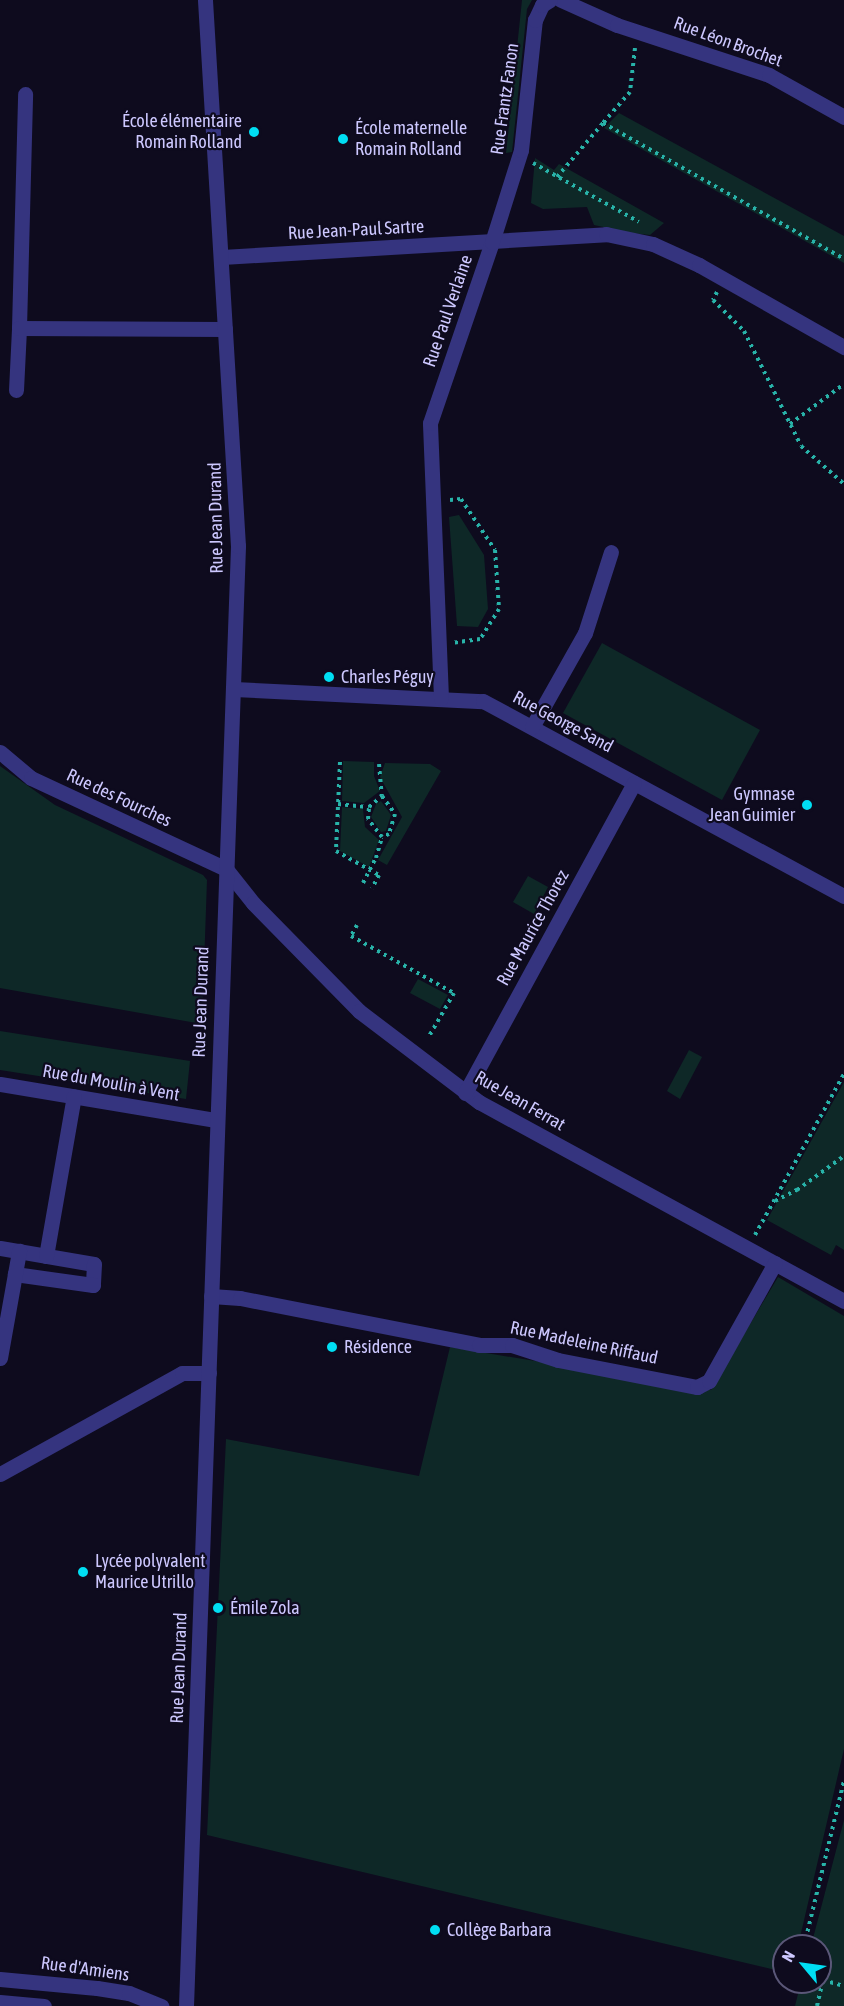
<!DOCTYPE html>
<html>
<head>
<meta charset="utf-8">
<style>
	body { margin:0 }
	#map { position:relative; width:844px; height:2006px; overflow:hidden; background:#0e0b1e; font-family:"Asap Condensed",sans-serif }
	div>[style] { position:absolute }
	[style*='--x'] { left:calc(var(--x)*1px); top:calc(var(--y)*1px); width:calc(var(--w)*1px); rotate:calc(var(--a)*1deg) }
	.green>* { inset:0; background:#0e2827 }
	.path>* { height:4px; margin-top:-2px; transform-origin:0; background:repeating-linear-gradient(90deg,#28b3a9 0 3px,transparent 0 7.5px) }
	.minor>* { height:15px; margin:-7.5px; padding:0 7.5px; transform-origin:7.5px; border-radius:7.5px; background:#35347f }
	.dots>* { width:16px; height:16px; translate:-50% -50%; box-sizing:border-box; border:3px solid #0e0b1e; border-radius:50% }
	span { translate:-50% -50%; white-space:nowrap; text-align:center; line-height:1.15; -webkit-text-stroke:4.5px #0e0b1e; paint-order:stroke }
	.street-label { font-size:18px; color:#cdc8ff }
	.poi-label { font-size:18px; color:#cdc8ff }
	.right { translate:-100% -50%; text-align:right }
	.left { translate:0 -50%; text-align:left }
	.north { position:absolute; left:772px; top:1934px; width:60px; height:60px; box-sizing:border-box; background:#0e0b1e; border:2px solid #5a5778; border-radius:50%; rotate:299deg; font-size:16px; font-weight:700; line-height:24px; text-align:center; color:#cdc8ff }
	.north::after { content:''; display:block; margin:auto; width:21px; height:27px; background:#00def3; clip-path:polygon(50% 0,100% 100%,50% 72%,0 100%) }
</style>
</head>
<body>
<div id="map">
	<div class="green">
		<div style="clip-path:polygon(522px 0,532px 0,527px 9px,512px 152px,506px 153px)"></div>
		<div style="clip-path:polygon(619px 113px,844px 236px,844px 263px,604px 128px)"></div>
		<div style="clip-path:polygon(535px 158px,554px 170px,559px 164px,664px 223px,650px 235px,631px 233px,594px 225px,587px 207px,543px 209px,531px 203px)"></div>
		<div style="clip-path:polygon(459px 515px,484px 555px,488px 609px,478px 627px,457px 626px,449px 517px)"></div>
		<div style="clip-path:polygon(602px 643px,760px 730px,722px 800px,563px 713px)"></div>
		<div style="clip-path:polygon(343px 761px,374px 762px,374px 776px,380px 791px,364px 803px,342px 801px)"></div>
		<div style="clip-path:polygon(385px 763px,430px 764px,441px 771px,387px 865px,378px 860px,402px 817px,380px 777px)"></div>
		<div style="clip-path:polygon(0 766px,55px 805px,203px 875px,207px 880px,202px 1024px,0 988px)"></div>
		<div style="clip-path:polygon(381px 801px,391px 815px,386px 831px,381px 832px,371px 817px,376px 804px)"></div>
		<div style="clip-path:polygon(342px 807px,363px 809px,365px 827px,379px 840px,369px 867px,340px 851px)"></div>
		<div style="clip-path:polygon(528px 876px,548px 887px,534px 914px,513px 902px)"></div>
		<div style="clip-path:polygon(418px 979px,448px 995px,440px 1009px,410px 993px)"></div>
		<div style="clip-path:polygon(0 1031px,190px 1061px,186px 1099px,0 1070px)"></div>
		<div style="clip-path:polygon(689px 1050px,702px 1057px,680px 1099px,667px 1091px)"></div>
		<div style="clip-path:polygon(844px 1082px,844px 1250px,836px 1245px,831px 1255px,767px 1220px)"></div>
		<div style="clip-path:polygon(778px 1277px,844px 1316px,844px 1749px,798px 1946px,784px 1946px,784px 1972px,207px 1835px,226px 1439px,419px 1476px,450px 1347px,711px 1390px)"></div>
		<div style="clip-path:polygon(844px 1820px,844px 2006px,795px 2006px,801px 1982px,820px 1982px,820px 1946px,811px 1946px)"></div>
	</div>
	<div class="path">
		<div style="--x:635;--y:48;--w:44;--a:96.5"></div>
		<div style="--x:630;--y:92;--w:41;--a:131.1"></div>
		<div style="--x:603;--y:123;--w:277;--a:29.4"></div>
		<div style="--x:533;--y:163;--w:121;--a:29.1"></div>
		<div style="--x:557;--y:177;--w:71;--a:-49.6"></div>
		<div style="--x:717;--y:292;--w:9;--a:117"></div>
		<div style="--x:713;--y:300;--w:44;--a:45"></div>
		<div style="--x:744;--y:331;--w:128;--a:63.6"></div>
		<div style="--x:801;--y:446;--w:57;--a:41.5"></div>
		<div style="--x:790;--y:424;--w:67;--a:-36.5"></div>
		<div style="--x:450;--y:500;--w:11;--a:-5"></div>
		<div style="--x:461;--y:499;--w:61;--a:56.3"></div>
		<div style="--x:495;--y:550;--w:59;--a:86.1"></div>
		<div style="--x:499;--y:609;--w:36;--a:122"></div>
		<div style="--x:480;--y:639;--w:27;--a:172"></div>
		<div style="--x:340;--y:762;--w:89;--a:92.6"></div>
		<div style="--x:336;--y:851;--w:49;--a:29.2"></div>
		<div style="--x:379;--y:875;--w:15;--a:118"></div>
		<div style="--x:379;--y:764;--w:32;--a:85"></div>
		<div style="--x:382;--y:796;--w:22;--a:54"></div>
		<div style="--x:395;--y:814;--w:21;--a:107"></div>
		<div style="--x:389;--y:834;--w:8;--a:157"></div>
		<div style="--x:382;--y:837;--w:23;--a:-128"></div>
		<div style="--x:368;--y:819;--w:12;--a:-85"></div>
		<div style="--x:369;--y:807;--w:17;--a:-40"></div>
		<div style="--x:338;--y:804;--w:31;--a:6"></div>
		<div style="--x:363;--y:883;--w:28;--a:-63"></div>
		<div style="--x:376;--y:858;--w:22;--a:-74"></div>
		<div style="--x:357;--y:925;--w:13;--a:119"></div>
		<div style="--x:351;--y:936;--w:118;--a:29"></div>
		<div style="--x:454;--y:993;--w:52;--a:120"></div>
		<div style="--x:775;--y:1201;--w:25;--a:-27"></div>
		<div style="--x:797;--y:1190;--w:58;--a:-35.9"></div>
		<div style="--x:755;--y:1235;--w:184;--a:-61.1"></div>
		<div style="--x:804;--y:1946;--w:170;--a:-76.4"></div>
		<div style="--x:823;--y:1980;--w:22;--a:16"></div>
		<div style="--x:817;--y:2006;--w:27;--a:-77"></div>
		<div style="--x:823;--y:1980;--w:3;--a:-162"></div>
	</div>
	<div class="minor">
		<div style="--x:561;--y:0;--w:61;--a:24.1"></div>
		<div style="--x:617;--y:25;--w:160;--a:18.2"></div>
		<div style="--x:769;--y:75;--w:86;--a:29.2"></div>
		<div style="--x:222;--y:257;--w:385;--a:-3.4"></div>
		<div style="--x:606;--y:234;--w:48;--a:12"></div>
		<div style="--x:653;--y:244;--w:51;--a:24.5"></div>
		<div style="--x:699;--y:265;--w:167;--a:29.5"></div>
		<div style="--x:19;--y:328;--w:234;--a:-88.5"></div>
		<div style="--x:16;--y:390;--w:62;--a:-87.2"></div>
		<div style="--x:19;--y:328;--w:206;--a:0.3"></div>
		<div style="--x:234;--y:689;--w:249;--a:2.8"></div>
		<div style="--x:483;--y:701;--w:410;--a:28.4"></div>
		<div style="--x:441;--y:698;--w:275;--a:-92.3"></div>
		<div style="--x:430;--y:423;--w:191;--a:-71.1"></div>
		<div style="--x:492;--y:242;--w:96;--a:-72.5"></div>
		<div style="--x:521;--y:150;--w:131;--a:-83.9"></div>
		<div style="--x:535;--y:20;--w:17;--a:-65"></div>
		<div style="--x:542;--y:5;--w:9;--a:-32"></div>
		<div style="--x:532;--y:727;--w:108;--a:-60.6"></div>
		<div style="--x:585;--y:633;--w:85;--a:-72.2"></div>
		<div style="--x:0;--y:752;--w:40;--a:40"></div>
		<div style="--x:31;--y:778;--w:215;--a:25"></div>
		<div style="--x:226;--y:869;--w:43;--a:51.5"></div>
		<div style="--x:253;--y:903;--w:151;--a:45.5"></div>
		<div style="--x:359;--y:1011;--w:151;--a:37.2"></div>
		<div style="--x:479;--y:1102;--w:416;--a:28.6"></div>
		<div style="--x:0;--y:1084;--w:219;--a:9.5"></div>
		<div style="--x:465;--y:1093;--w:353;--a:-61.4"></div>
		<div style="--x:0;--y:1248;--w:95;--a:9.7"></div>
		<div style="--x:94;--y:1264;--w:21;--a:93"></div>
		<div style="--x:93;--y:1285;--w:79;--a:-172"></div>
		<div style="--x:46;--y:1256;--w:162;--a:-80.1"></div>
		<div style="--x:211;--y:1296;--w:29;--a:4"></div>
		<div style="--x:240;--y:1298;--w:244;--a:11.1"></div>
		<div style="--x:479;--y:1345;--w:33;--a:0"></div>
		<div style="--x:512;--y:1345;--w:48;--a:18.1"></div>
		<div style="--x:558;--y:1360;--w:142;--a:11"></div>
		<div style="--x:697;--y:1387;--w:13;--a:-27"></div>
		<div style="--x:709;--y:1381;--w:135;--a:-60.8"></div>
		<div style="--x:0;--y:1358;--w:109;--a:-79.9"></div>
		<div style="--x:0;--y:1474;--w:208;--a:-29"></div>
		<div style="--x:182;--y:1373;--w:27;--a:0"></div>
		<div style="--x:0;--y:1979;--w:97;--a:5.3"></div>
		<div style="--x:97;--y:1988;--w:32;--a:9"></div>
		<div style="--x:129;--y:1993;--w:35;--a:22"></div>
		<div style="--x:0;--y:2002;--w:44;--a:5.2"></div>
		<div style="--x:186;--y:2006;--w:1461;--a:-87.96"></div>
		<div style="--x:238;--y:546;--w:547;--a:-93.46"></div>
	</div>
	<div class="dots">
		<div style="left:254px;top:132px;background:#00def3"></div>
		<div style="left:343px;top:139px;background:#00def3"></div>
		<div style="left:329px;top:677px;background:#00def3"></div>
		<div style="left:807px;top:805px;background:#00def3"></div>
		<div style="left:332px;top:1347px;background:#00def3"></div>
		<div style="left:83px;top:1572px;background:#00def3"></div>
		<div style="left:218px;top:1608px;background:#00def3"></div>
		<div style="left:435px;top:1930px;background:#00def3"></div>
	</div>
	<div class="street-label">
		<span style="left:728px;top:42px;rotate:20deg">Rue Léon Brochet</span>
		<span style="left:505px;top:99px;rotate:-82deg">Rue Frantz Fanon</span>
		<span style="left:356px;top:230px;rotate:-3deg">Rue Jean-Paul Sartre</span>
		<span style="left:448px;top:311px;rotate:-71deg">Rue Paul Verlaine</span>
		<span style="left:216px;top:518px;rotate:-91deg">Rue Jean Durand</span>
		<span style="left:563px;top:722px;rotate:28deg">Rue George Sand</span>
		<span style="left:119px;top:798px;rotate:25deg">Rue des Fourches</span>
		<span style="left:533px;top:928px;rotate:-61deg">Rue Maurice Thorez</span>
		<span style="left:201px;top:1002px;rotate:-88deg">Rue Jean Durand</span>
		<span style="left:111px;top:1083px;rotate:10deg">Rue du Moulin à Vent</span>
		<span style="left:520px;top:1101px;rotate:30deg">Rue Jean Ferrat</span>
		<span style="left:584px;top:1343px;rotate:12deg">Rue Madeleine Riffaud</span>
		<span style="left:179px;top:1668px;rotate:-88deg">Rue Jean Durand</span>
		<span style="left:85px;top:1969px;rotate:8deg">Rue d'Amiens</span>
	</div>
	<div class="poi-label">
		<span class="right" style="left:242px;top:132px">École élémentaire<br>Romain Rolland</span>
		<span class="left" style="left:355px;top:139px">École maternelle<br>Romain Rolland</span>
		<span class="left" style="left:341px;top:677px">Charles Péguy</span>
		<span class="right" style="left:795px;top:805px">Gymnase<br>Jean Guimier</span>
		<span class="left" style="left:344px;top:1347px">Résidence</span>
		<span class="left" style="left:95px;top:1572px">Lycée polyvalent<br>Maurice Utrillo</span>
		<span class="left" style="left:230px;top:1608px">Émile Zola</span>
		<span class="left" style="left:447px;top:1930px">Collège Barbara</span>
	</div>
	<div class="north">N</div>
</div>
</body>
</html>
